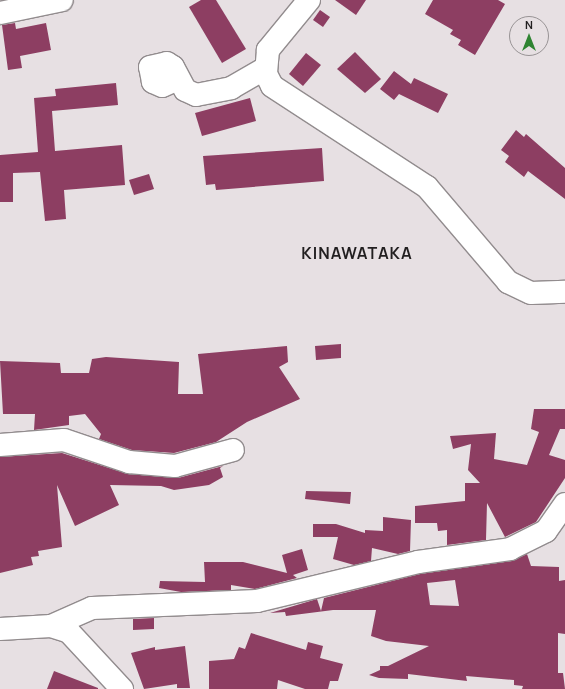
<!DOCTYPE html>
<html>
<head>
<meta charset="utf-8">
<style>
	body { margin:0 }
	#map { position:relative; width:565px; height:689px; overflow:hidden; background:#e7e0e3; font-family:Manrope,sans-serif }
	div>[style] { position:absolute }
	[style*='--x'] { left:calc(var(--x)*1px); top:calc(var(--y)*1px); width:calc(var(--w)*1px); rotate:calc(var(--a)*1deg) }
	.building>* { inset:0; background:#8d3e62 }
	.roads { filter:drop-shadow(1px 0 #928c8e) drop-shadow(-1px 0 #928c8e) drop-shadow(0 1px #928c8e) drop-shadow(0 -1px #928c8e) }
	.minor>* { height:22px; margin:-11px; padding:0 11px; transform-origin:11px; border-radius:11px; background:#fff }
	span { translate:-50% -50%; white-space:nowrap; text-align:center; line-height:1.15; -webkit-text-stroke:4px #e7e0e3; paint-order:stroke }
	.district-label { font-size:16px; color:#221f20; font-weight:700; letter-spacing:1px }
	.north { position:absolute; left:509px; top:16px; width:40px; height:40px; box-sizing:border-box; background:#e7e0e3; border:1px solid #989395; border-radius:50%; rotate:0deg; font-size:11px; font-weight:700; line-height:16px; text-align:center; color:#221f20 }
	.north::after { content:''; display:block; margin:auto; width:14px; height:18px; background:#2f8432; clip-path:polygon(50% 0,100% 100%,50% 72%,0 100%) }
</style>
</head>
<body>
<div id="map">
	<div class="building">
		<div style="clip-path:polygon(201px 0,216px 0,246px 49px,222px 63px,189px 7px)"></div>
		<div style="clip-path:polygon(335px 0,366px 0,356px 15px)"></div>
		<div style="clip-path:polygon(433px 0,498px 0,505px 4px,475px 55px,458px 45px,461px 40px,450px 34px,453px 30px,425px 14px)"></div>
		<div style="clip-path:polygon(320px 10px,330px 17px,323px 27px,313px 20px)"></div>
		<div style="clip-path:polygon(15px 23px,16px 29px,46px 23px,51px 50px,20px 56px,22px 68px,8px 70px,2px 25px)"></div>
		<div style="clip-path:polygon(355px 52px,381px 79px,365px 93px,337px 69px)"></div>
		<div style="clip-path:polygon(306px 53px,321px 65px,303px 86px,289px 74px)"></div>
		<div style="clip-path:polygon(394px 71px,411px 84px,414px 78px,448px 94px,438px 113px,399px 94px,394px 100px,380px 89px)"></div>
		<div style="clip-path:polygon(116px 83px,118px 105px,52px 111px,55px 151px,122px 145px,125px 185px,64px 190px,66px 219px,45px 221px,40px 172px,13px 173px,13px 202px,0 202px,0 155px,38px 152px,34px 98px,56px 96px,55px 89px)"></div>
		<div style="clip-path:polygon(250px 98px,256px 121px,202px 136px,195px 113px)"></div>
		<div style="clip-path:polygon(516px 130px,524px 137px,526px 134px,565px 168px,565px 199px,528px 171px,524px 177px,505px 162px,509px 156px,501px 150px)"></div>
		<div style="clip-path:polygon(322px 148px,324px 181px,216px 190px,215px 184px,206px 185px,203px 156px)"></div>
		<div style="clip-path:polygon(149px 174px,154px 189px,134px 195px,129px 180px)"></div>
		<div style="clip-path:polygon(341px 344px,341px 358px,316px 360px,315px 346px)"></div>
		<div style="clip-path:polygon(287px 346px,288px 362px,279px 367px,300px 399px,247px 422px,216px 442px,174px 453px,132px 450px,99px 439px,101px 434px,85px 414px,69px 416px,69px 425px,34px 430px,35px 414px,3px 414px,0 361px,60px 363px,61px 373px,89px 373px,92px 359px,106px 357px,179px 362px,178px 394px,203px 394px,198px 354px)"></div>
		<div style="clip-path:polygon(534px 409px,565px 409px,565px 429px,560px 429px,549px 455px,565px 460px,565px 478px,536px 522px,505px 537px,487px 503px,486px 540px,447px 545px,447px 530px,438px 531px,437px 523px,415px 523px,415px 506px,465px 501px,465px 483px,480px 483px,468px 470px,471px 444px,453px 449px,450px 436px,496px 433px,494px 459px,527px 465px,539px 432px,531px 429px)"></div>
		<div style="clip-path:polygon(62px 453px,128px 474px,178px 478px,223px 466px,220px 468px,223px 477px,209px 485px,174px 490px,161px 486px,110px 485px,119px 505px,75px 526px,57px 485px,62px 547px,38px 551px,39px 556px,31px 557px,33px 565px,0 573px,0 457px)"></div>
		<div style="clip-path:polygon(306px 491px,351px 492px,350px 504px,305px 499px)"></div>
		<div style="clip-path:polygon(383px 517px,411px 520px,410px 551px,398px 554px,372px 548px,371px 561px,354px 565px,333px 559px,338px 537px,313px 537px,313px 524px,336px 524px,365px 533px,365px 530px,383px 531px)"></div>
		<div style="clip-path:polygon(302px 549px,308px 570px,293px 575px,297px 578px,255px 589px,231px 585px,231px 590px,181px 592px,159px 588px,160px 581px,205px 582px,204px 562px,243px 562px,287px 573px,282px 555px)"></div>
		<div style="clip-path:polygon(evenodd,527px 554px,531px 566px,559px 567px,559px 581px,565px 580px,565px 634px,558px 633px,558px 673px,563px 673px,565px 689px,522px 689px,523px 686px,514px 685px,514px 680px,466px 676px,467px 681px,408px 674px,408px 679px,379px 678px,369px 675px,380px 670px,380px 666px,388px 666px,429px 646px,386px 641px,371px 636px,376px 610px,333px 610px,286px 616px,285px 612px,270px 613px,317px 599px,321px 611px,324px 598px,420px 574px,512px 561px,527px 554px,455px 580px,459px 606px,430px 605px,427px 583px,455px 580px)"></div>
		<div style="clip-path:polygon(154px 618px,154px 629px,133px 630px,133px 619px)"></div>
		<div style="clip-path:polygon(251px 633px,306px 650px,308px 642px,323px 646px,320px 658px,343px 664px,338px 681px,330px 681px,328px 689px,305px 689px,278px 680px,277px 689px,209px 689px,209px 661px,234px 659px,239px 647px,245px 649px)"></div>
		<div style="clip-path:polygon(185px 646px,190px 688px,177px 688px,177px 684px,144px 689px,131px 653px,155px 647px,155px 650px)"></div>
		<div style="clip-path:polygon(54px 671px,98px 688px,98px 689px,47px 689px)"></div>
	</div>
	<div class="roads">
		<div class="minor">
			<div style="--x:309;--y:0;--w:65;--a:129.4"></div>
			<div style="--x:268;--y:50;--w:24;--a:95"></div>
			<div style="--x:266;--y:74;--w:13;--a:63"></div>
			<div style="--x:272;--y:86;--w:185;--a:33.1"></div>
			<div style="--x:427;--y:187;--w:125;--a:49.5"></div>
			<div style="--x:508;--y:282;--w:25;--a:26"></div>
			<div style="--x:531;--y:293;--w:34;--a:-2"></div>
			<div style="--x:0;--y:13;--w:63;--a:-11.8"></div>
			<div style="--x:178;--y:79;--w:17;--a:156"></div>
			<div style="--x:162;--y:86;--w:10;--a:-156"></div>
			<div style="--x:153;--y:82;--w:15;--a:-101"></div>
			<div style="--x:150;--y:67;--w:17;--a:-13"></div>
			<div style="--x:167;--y:63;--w:7;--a:34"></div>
			<div style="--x:173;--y:67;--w:26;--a:62"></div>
			<div style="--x:185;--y:90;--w:12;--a:24"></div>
			<div style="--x:196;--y:95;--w:36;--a:-11"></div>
			<div style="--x:231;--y:88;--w:39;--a:-30"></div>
			<div style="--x:0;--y:445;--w:64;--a:-4.5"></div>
			<div style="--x:64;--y:440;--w:69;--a:18.7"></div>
			<div style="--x:129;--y:462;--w:46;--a:5"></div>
			<div style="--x:175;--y:466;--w:60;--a:-15.4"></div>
			<div style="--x:51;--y:626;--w:45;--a:-23.7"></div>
			<div style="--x:92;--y:608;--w:165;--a:-2.4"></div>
			<div style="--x:257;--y:601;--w:166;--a:-13.6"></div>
			<div style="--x:418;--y:562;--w:93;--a:-8"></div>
			<div style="--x:510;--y:549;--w:40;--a:-26.6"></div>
			<div style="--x:546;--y:531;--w:33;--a:-55"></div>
			<div style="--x:0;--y:629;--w:51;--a:-3.4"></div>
			<div style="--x:51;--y:626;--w:19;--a:18"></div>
			<div style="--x:69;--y:632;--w:78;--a:47.1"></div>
		</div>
	</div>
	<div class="district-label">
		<span style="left:357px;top:253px">KINAWATAKA</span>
	</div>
	<div class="north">N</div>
</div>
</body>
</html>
